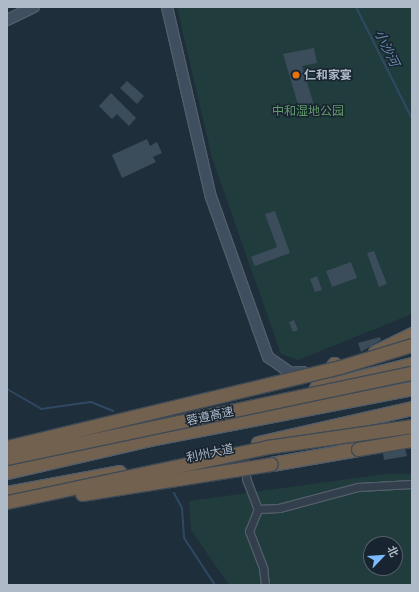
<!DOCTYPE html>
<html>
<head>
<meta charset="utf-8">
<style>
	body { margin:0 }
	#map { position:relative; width:419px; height:592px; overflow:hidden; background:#1f2e3b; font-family:Cabin,"Noto Sans SC",sans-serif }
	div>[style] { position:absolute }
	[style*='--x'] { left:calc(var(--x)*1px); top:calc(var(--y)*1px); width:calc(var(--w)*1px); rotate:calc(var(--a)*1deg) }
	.green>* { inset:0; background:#213c3c }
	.stream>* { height:2px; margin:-1px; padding:0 1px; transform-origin:1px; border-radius:1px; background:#2f4963 }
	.building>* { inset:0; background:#3b4c5b }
	.roads { filter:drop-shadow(1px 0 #515d69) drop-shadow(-1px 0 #515d69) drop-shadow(0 1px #515d69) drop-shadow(0 -1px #515d69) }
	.street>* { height:7px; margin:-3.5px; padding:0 3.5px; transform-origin:3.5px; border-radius:3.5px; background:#333f4c }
	.secondary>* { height:10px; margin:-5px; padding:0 5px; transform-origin:5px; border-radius:5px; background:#404f5f }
	.highway>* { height:13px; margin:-6.5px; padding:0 6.5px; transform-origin:6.5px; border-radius:6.5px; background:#72614f }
	.bridges { filter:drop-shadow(1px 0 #3e4a56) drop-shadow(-1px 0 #3e4a56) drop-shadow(0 1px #3e4a56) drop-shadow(0 -1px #3e4a56) }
	.highway-bridge>* { height:13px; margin:-6.5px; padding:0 6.5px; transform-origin:6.5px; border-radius:6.5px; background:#72614f }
	.dots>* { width:11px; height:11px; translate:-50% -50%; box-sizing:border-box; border:2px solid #182430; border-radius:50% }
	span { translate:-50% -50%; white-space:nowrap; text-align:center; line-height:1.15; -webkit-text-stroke:3px #182430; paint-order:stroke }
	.poi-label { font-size:12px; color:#aebac8; font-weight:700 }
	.left { translate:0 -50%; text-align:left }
	.park-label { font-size:12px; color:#629b6a }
	.street-label { font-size:12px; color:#aebac8 }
	.water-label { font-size:13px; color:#6b8eaf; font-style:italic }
	.frame { position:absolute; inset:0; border:8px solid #aebac8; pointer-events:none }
	.north { position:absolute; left:363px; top:536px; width:40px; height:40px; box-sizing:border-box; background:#182430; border:1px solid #54606d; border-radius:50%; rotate:65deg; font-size:11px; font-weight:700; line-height:16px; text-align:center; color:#aebac8 }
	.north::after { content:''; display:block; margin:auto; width:14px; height:18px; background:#7bbbff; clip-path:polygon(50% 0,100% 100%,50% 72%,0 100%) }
</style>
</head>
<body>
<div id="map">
	<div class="green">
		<div style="clip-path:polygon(177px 7px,412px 7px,412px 314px,298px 360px,281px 354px,212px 158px)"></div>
		<div style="clip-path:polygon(evenodd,385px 474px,412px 474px,412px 585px,229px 585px,191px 530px,189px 501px,385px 474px,371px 544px,395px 544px,395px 568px,371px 568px,371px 544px)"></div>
	</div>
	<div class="stream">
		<div style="--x:356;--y:7;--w:125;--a:63.4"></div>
		<div style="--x:7;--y:389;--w:39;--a:30"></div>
		<div style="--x:41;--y:409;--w:50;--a:-8"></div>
		<div style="--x:91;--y:402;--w:24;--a:22"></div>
		<div style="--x:174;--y:493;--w:17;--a:62"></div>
		<div style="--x:182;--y:508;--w:30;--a:86"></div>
		<div style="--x:184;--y:538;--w:56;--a:56.6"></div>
	</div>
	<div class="building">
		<div style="clip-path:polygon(314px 48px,317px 63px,302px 66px,314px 105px,299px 108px,283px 54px)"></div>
		<div style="clip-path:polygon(127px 81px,144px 96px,137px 104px,120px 88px)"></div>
		<div style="clip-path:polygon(111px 93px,136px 118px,129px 126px,117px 114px,112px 119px,99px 106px)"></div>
		<div style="clip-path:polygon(147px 139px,150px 146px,157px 142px,162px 153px,153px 157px,156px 162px,122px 178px,112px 155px)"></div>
		<div style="clip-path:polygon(275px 211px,290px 253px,255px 266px,251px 257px,277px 247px,265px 214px)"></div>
		<div style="clip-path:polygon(374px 251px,387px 284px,379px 287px,367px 253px)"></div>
		<div style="clip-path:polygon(351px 262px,357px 278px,332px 287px,326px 271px)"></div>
		<div style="clip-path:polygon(317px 276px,322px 290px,315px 292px,310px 279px)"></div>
		<div style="clip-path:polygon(294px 320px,298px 330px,293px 332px,289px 322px)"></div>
		<div style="clip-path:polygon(380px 337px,381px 340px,361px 352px,358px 343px)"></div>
		<div style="clip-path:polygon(405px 449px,407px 456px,384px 460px,383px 453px)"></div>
	</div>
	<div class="roads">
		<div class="street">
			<div style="--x:242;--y:451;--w:30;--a:81"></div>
			<div style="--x:247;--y:481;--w:30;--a:69"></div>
			<div style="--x:258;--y:509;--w:24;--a:112"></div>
			<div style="--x:249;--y:531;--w:40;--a:69"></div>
			<div style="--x:263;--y:568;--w:17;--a:83"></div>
			<div style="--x:258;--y:509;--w:21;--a:-3"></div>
			<div style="--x:279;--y:508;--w:82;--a:-14.9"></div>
			<div style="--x:358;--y:487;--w:54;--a:-3.2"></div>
		</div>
		<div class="secondary">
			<div style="--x:167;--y:7;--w:195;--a:77"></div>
			<div style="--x:211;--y:197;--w:170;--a:70.4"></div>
			<div style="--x:268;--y:357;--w:28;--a:35"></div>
			<div style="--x:291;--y:373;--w:12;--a:-5"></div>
			<div style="--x:7;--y:20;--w:30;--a:-26"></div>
		</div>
		<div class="highway">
			<div style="--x:375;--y:352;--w:41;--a:-25.9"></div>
			<div style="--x:336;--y:383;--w:78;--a:-14"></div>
			<div style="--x:316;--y:388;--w:30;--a:-53"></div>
			<div style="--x:342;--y:441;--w:48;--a:-1.2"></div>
			<div style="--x:258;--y:443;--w:158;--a:-12.8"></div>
			<div style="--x:271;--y:464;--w:88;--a:-9.8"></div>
			<div style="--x:7;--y:472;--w:147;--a:-13"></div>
			<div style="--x:150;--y:439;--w:267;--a:-11"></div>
			<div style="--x:7;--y:493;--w:114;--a:-10.6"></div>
		</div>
	</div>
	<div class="bridges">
		<div class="highway-bridge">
			<div style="--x:7;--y:447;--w:342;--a:-13.5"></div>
			<div style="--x:340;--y:367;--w:75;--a:-17"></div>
			<div style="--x:358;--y:449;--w:55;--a:-9.5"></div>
			<div style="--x:7;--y:458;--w:414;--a:-11.9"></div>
			<div style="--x:82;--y:494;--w:191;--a:-9"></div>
			<div style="--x:7;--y:502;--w:266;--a:-11.9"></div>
			<div style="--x:267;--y:447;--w:147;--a:-8.2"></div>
		</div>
	</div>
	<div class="dots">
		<div style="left:296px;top:75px;background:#e8710a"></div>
	</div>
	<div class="poi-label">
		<span class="left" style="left:304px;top:75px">仁和家宴</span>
	</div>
	<div class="park-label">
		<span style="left:308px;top:111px">中和湿地公园</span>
	</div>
	<div class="street-label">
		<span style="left:210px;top:416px;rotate:-12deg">蓉遵高速</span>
		<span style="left:210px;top:453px;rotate:-12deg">利州大道</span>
	</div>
	<div class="water-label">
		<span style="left:387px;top:48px;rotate:64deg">小沙河</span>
	</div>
	<div class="frame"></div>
	<div class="north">北</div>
</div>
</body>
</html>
